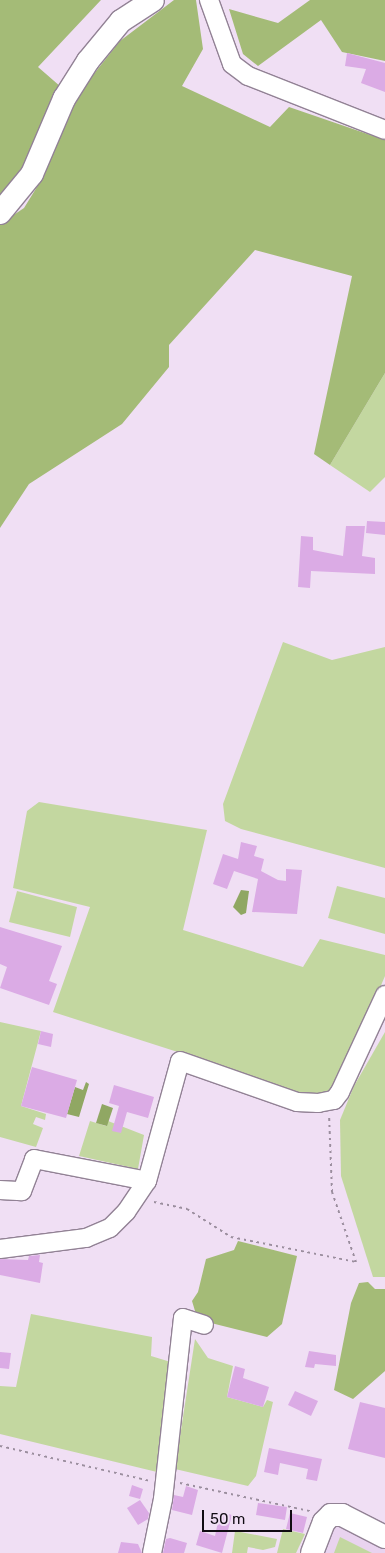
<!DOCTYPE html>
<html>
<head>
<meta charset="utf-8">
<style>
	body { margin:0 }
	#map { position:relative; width:385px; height:1553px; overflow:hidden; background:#f0dff4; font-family:Rubik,sans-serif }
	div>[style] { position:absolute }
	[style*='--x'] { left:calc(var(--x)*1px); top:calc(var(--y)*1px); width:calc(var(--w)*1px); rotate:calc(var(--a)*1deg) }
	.built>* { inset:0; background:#e9d3ef }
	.green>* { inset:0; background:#c3d7a0 }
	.forest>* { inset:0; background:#a4bb77 }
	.water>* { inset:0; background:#90a763 }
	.building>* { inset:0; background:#dbabe5 }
	.path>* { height:2px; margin-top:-1px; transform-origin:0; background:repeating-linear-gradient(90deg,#9b8e9e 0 2.5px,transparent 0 6.5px) }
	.roads { filter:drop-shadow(1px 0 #928295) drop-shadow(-1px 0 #928295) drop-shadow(0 1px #928295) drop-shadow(0 -1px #928295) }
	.minor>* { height:18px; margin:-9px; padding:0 9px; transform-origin:9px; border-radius:9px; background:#fff }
	.major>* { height:22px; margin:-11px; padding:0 11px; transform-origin:11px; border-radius:11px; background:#fff }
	span { translate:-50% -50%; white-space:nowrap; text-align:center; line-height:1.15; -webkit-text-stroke:4px #f0dff4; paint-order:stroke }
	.scale { position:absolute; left:202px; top:1510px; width:90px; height:22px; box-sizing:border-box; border:2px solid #100b12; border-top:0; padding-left:6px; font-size:15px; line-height:18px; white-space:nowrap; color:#100b12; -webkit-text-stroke:4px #f0dff4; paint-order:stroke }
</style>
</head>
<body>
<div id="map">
	<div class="built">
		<div style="clip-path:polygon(341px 1525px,385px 1547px,385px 1553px,325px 1553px,334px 1529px)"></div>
	</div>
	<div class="green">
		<div style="clip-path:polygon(385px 373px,385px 477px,370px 492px,330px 465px)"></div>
		<div style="clip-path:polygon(283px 642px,332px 660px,385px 647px,385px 868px,241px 829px,225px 821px,223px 804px)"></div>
		<div style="clip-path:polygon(39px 802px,207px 830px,183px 930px,303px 967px,320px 939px,385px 955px,385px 976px,343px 1074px,332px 1092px,310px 1096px,273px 1087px,212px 1063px,53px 1012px,90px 907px,13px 888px,27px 811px)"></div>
		<div style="clip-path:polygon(337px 886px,385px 898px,385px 934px,328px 918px)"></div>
		<div style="clip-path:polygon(17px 891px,77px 907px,70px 937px,9px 922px)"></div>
		<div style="clip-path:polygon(0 1022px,41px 1031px,21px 1106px,46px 1114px,45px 1120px,36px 1117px,33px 1124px,43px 1128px,36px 1147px,0 1137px)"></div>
		<div style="clip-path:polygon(385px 1032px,385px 1277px,373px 1277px,341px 1176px,340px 1120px,354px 1086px)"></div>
		<div style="clip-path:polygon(90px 1121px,106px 1126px,108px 1121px,144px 1135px,138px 1169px,79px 1156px)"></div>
		<div style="clip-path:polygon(31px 1314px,152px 1337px,151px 1356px,174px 1363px,157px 1472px,0 1434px,0 1386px,16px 1387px)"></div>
		<div style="clip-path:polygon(195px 1339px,208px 1358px,233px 1366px,227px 1397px,263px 1407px,267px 1400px,273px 1402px,256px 1476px,248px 1486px,175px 1469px)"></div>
		<div style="clip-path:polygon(283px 1529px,305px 1534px,296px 1553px,277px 1553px)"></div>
		<div style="clip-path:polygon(235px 1531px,277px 1539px,275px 1547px,263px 1550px,248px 1547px,247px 1553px,232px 1553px)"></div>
		<div style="clip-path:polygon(340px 1537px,372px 1553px,334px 1553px)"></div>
	</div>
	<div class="forest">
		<div style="clip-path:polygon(0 0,101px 0,38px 67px,61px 87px,25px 173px,0 204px)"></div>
		<div style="clip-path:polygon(174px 0,196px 0,203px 49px,182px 86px,270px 127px,289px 107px,385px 140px,385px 373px,330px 465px,314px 454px,352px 276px,255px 250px,169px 345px,169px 367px,122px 424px,29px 484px,0 528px,0 224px,24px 208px,45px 174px,70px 104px,120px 41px)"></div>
		<div style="clip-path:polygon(310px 0,385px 0,385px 61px,342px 52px,321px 20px,258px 66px,243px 54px,229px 9px,278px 23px)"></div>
		<div style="clip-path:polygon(238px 1241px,297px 1256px,282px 1324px,267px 1337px,203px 1321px,195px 1311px,192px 1301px,198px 1292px,206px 1259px,234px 1250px)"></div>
		<div style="clip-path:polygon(368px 1282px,375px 1289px,385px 1289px,385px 1371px,353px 1399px,334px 1390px,351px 1303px,359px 1283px)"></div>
	</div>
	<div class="water">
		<div style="clip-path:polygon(241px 890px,249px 891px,246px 913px,241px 915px,233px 907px)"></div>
		<div style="clip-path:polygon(86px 1082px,89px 1084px,79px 1117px,67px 1114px,75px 1087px,83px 1090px)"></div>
		<div style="clip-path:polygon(102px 1104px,113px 1108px,107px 1126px,96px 1123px)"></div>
	</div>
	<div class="building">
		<div style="clip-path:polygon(347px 53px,385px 63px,385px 92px,361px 83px,366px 69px,345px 66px)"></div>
		<div style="clip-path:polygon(367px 521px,385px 522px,385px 535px,366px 533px)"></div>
		<div style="clip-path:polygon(346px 526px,365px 526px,362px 556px,375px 558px,375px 574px,311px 571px,310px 588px,298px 587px,301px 536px,313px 537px,313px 550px,343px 556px)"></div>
		<div style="clip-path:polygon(241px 842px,257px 846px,254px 856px,264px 859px,261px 871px,278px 880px,286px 881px,286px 869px,302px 870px,297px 914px,252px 912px,258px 879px,234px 871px,227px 889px,213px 884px,223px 854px,238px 859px)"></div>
		<div style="clip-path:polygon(0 927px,62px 946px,49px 981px,57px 984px,49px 1005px,0 988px,7px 967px,0 964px)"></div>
		<div style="clip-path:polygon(41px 1031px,53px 1034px,51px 1047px,38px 1044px)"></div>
		<div style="clip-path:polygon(32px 1067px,77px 1080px,66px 1118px,21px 1106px)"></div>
		<div style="clip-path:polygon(114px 1085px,154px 1097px,148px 1118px,127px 1112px,121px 1133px,112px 1131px,119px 1106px,109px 1103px)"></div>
		<div style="clip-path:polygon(40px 1255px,39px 1262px,43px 1263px,40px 1283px,0 1275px,0 1259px,28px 1260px,29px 1256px)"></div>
		<div style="clip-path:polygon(309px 1351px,336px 1355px,336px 1366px,315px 1364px,314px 1368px,305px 1367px)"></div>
		<div style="clip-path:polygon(0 1352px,11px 1353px,9px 1369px,0 1368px)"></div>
		<div style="clip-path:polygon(235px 1366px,245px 1369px,243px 1378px,269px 1387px,263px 1407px,227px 1397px)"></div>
		<div style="clip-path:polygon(295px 1391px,318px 1401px,311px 1416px,288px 1405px)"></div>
		<div style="clip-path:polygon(360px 1402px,385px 1408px,385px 1458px,348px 1449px)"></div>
		<div style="clip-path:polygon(269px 1448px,322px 1459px,317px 1481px,306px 1479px,308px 1469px,280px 1463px,278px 1475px,264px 1472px)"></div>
		<div style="clip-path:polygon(132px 1485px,143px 1489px,140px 1499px,129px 1496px)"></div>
		<div style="clip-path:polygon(186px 1486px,198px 1490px,192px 1515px,172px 1510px,174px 1495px,183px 1497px)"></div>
		<div style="clip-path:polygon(140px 1500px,149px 1513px,148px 1519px,138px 1525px,127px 1508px)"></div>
		<div style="clip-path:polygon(258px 1503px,287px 1507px,285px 1520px,256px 1515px)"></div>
		<div style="clip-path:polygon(220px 1512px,232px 1515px,222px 1553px,196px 1545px,200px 1531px,215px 1536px)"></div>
		<div style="clip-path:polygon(290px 1513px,307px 1517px,303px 1533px,286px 1529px)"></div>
		<div style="clip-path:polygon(170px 1538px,187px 1543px,184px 1553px,163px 1553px,166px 1539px)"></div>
		<div style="clip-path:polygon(121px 1542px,138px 1544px,142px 1553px,118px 1553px)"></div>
	</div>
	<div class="path">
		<div style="--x:154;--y:1202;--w:34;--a:12"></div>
		<div style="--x:187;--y:1209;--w:52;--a:32.5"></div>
		<div style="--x:231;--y:1237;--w:127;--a:11.3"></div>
		<div style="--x:356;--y:1262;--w:74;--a:-108.9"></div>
		<div style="--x:332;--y:1192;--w:77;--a:-92.2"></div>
		<div style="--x:0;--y:1446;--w:155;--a:13.1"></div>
		<div style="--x:180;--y:1483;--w:133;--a:12.2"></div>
	</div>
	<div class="roads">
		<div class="minor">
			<div style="--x:209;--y:0;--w:68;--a:70.2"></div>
			<div style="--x:232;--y:64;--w:20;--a:37"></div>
			<div style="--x:248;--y:76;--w:147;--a:21.5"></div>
			<div style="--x:0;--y:1190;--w:22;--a:3"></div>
			<div style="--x:22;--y:1191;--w:34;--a:-69"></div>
			<div style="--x:34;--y:1159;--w:115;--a:11"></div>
			<div style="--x:0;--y:1249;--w:87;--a:-7.3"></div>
			<div style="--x:86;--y:1238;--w:26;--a:-23"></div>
			<div style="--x:110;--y:1228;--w:23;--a:-45"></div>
			<div style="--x:126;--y:1212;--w:37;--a:-56"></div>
			<div style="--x:147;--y:1181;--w:124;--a:-74.6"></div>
			<div style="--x:180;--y:1061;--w:124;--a:19.3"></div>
			<div style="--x:297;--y:1102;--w:21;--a:3"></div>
			<div style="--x:318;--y:1103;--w:16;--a:-11"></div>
			<div style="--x:334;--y:1100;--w:10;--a:-53"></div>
			<div style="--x:340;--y:1092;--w:107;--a:-65.1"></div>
			<div style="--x:152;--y:1553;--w:55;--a:-78.5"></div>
			<div style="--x:163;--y:1499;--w:182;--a:-83.7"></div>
			<div style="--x:183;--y:1318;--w:22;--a:18"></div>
		</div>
		<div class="major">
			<div style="--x:0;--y:213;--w:50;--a:-50.6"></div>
			<div style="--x:32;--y:174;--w:82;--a:-66.9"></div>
			<div style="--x:64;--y:99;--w:45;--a:-57.7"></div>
			<div style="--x:88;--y:61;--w:52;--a:-50.5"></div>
			<div style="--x:121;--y:21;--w:38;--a:-33"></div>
			<div style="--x:312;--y:1553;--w:33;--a:-69"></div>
			<div style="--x:324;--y:1522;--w:10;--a:-45"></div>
			<div style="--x:331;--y:1515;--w:11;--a:0"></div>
			<div style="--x:342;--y:1515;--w:48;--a:27.1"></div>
		</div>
	</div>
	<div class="scale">50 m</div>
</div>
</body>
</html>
